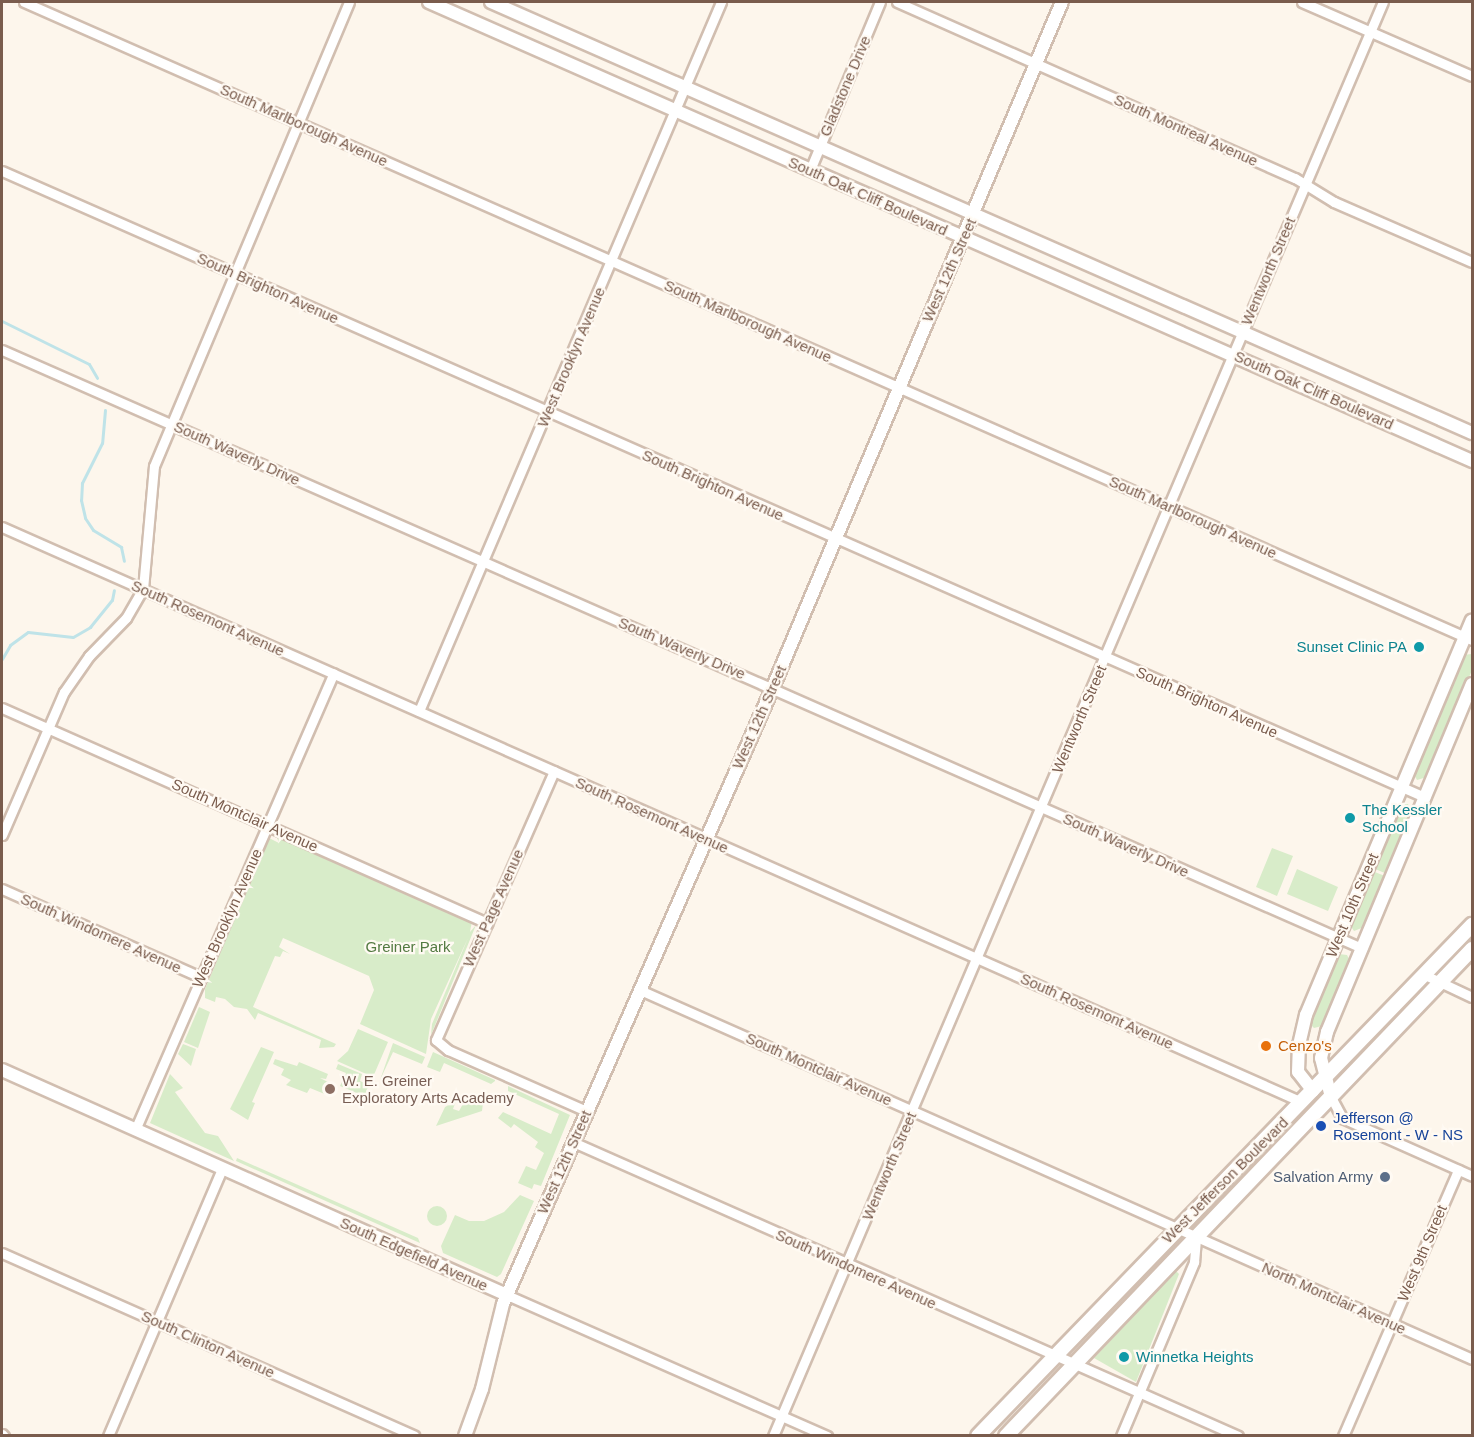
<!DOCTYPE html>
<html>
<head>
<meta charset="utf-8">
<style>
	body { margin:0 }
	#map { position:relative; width:1474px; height:1437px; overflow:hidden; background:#fdf6ec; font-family:Helvetica,sans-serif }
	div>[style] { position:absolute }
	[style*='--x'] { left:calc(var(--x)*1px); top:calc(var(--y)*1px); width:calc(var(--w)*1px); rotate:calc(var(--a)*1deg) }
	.green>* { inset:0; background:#d8ecc9 }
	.round { border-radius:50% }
	.stream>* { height:3px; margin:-1.5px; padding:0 1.5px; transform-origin:1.5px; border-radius:1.5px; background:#bfe3e8 }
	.roads { filter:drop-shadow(2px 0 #d1beb0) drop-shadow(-2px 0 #d1beb0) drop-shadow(0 2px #d1beb0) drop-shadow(0 -2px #d1beb0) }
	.minor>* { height:9px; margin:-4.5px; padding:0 4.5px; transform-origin:4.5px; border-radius:4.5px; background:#fff }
	.tertiary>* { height:12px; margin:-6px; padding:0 6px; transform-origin:6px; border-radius:6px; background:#fff }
	.secondary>* { height:14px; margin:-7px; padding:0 7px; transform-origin:7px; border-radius:7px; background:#fff }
	.dots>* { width:16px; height:16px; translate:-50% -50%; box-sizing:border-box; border:3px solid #fffaf3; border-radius:50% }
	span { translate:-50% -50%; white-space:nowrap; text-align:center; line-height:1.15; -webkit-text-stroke:4.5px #fffaf3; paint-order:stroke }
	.street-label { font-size:15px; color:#7a5c4d }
	.culture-label { font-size:15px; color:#0d838f }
	.right { translate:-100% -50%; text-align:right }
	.left { translate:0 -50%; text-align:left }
	.park-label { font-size:15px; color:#537a41 }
	.food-label { font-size:15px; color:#c56008 }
	.education-label { font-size:15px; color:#785e54 }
	.transit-label { font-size:15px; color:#164399 }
	.service-label { font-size:15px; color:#4e5e75 }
	.frame { position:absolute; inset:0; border:3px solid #7a5c4d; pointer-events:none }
</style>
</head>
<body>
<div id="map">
	<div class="green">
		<div style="clip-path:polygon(1472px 654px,1472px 670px,1427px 777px,1417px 780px,1413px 773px,1462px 655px)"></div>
		<div style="clip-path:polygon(1401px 804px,1408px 804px,1412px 814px,1387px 874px,1373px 868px)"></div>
		<div style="clip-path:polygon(276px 835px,472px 921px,470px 932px,476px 925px,431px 1035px,432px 1024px,468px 938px,431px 1019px,426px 1054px,360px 1024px,374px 990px,369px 976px,283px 938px,279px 947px,290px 954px,283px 951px,280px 957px,275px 956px,253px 1007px,336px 1044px,334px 1047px,319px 1048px,321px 1040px,258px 1013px,255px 1020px,247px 1009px,234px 1007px,225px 999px,216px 997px,215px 1002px,205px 998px,205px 989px,269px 838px,279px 843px)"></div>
		<div style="clip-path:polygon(1272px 848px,1293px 856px,1277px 896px,1256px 887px)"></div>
		<div style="clip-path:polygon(1297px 869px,1338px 887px,1328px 911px,1287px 894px)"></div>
		<div style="clip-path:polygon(1372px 871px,1385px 876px,1364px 927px,1354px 931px,1350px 925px)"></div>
		<div style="clip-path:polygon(1339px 954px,1347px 955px,1351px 963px,1322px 1026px,1314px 1028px,1308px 1022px)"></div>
		<div style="clip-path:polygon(199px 1007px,210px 1012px,198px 1048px,184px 1042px)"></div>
		<div style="clip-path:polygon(358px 1029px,388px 1042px,373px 1077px,337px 1061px,348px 1051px)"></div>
		<div style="clip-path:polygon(393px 1043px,425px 1057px,422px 1064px,393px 1052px,380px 1080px)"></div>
		<div style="clip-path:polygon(183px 1044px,196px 1049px,191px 1066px,178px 1054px)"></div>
		<div style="clip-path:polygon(261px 1047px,274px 1052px,252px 1102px,255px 1103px,248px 1120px,230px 1109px)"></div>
		<div style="clip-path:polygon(433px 1052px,495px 1080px,495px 1081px,491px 1084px,444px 1063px,440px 1072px,427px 1067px)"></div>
		<div style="clip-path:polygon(275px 1059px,297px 1066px,299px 1062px,328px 1074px,326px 1079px,320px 1078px,332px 1084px,327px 1095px,310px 1088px,307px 1093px,286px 1085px,291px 1080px,281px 1075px,284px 1069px,273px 1064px)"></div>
		<div style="clip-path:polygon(338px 1064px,362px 1074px,360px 1081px,369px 1085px,364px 1096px,340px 1086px,346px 1073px,336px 1069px)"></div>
		<div style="clip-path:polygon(170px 1074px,183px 1088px,175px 1092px,205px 1133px,218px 1136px,234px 1161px,150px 1123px)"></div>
		<div style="clip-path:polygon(508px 1086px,570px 1115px,541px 1186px,534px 1184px,532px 1189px,518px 1183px,526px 1166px,536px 1170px,544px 1153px,535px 1147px,538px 1142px,514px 1124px,511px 1128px,498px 1118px,503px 1112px,551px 1134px,559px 1114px,508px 1091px)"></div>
		<div style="clip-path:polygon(470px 1097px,483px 1103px,482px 1111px,436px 1126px,445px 1107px,456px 1101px,453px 1109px,459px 1111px,463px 1104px,456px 1101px)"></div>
		<div style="clip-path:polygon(237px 1158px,418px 1238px,420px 1243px,236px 1161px)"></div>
		<div style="clip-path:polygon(520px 1195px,534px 1201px,501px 1274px,497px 1277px,443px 1253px,441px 1246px,455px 1215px,469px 1221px,484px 1221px,504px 1212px)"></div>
		<div class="round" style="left:427px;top:1206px;width:20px;height:20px"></div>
		<div style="clip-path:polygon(1176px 1271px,1179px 1274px,1136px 1382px,1094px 1358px)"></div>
	</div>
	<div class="stream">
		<div style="--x:2;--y:321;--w:97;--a:26.3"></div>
		<div style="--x:89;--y:364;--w:16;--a:60"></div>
		<div style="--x:105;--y:410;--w:33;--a:95"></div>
		<div style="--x:102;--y:443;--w:45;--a:116.6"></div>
		<div style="--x:82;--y:483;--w:17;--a:93"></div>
		<div style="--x:81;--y:500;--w:18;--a:77"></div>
		<div style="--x:85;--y:518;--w:14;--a:56"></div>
		<div style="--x:93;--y:530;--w:33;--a:31"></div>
		<div style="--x:121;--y:547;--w:14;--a:78"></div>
		<div style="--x:2;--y:659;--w:16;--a:-60"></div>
		<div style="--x:10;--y:645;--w:22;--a:-36"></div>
		<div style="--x:28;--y:632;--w:45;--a:6.3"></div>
		<div style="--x:73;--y:637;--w:20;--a:-30"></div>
		<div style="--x:90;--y:627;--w:35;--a:-51"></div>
		<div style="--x:112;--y:600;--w:10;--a:-79"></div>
	</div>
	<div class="roads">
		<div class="minor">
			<div style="--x:24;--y:2;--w:1582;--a:23.78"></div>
			<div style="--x:897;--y:2;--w:435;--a:23.9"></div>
			<div style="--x:1295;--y:178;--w:46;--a:31.6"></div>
			<div style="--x:1334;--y:202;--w:150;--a:23.5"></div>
			<div style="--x:1302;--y:2;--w:185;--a:23.5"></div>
			<div style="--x:810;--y:170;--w:182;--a:-67.4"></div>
			<div style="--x:2;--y:171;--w:1555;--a:23.75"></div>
			<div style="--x:2;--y:350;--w:1486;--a:23.74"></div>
			<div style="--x:2;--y:527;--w:1421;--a:23.86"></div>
			<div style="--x:2;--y:708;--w:531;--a:23.91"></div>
			<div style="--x:419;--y:711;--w:771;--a:-66.93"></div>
			<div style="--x:554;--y:771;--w:294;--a:113.7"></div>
			<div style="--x:436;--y:1040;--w:16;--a:40"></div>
			<div style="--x:448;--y:1050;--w:151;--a:23.8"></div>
			<div style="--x:2;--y:835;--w:156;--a:-66.6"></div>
			<div style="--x:64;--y:692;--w:44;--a:-55.2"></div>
			<div style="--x:89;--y:656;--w:53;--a:-45.8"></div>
			<div style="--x:126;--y:618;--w:34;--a:-60"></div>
			<div style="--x:143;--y:589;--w:123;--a:-84.9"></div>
			<div style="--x:154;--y:466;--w:503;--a:-67.2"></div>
			<div style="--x:2;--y:889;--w:218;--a:23.9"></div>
			<div style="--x:1425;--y:975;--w:52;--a:25.1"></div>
			<div style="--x:640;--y:990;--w:910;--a:23.92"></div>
			<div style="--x:1331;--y:1097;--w:24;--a:62"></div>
			<div style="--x:1342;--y:1118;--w:142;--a:24"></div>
			<div style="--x:135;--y:1130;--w:498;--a:-66.5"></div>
			<div style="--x:573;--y:1142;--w:727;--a:23.85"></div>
			<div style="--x:2;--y:1253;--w:451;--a:23.9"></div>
			<div style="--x:507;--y:1295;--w:350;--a:23.8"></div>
			<div style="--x:2;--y:1434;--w:3;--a:45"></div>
			<div style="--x:108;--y:1436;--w:290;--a:-66.9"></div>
			<div style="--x:773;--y:1436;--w:1558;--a:-66.96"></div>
			<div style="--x:1121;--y:1436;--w:189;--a:-67.2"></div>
			<div style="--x:1194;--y:1262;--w:25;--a:-85"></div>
			<div style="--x:1343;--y:1436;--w:290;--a:-66.6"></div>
		</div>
		<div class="tertiary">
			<div style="--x:429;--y:2;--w:1140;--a:23.75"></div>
			<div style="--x:491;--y:2;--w:1072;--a:23.72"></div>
			<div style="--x:2;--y:1070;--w:553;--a:24.02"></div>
			<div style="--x:1313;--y:1091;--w:24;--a:-128"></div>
			<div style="--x:1298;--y:1072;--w:27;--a:-88"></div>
			<div style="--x:1299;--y:1045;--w:31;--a:-77"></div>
			<div style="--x:1306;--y:1015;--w:428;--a:-67.2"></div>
			<div style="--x:1331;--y:1097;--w:40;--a:-104.4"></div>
			<div style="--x:1321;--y:1058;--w:27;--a:-77"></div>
			<div style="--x:1327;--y:1032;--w:377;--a:-67.4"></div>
			<div style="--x:465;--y:1436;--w:50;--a:-70.1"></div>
			<div style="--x:482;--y:1389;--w:88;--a:-76.1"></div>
			<div style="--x:503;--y:1304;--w:673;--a:-66.37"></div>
			<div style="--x:773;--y:687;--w:743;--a:-67.13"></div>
		</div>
		<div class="secondary">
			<div style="--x:978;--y:1436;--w:711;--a:-45.97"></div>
			<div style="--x:1006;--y:1436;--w:674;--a:-46.26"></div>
		</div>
	</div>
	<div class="dots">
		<div style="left:1419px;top:647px;background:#0f9aa8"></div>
		<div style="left:1350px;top:818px;background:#0f9aa8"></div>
		<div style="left:1266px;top:1046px;background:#e8710a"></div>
		<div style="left:330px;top:1089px;background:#8d6e63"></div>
		<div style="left:1321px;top:1126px;background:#1a4fb4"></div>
		<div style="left:1385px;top:1177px;background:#5c6f8a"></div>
		<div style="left:1124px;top:1357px;background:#0f9aa8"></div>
	</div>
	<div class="street-label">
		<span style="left:845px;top:86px;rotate:-67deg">Gladstone Drive</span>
		<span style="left:304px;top:125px;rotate:24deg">South Marlborough Avenue</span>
		<span style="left:1186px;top:130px;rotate:24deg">South Montreal Avenue</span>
		<span style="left:868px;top:196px;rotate:24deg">South Oak Cliff Boulevard</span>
		<span style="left:949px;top:270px;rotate:-66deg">West 12th Street</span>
		<span style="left:1268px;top:271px;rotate:-67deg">Wentworth Street</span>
		<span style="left:268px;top:288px;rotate:24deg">South Brighton Avenue</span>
		<span style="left:748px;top:321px;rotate:24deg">South Marlborough Avenue</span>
		<span style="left:571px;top:357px;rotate:-67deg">West Brooklyn Avenue</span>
		<span style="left:1314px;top:390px;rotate:24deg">South Oak Cliff Boulevard</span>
		<span style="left:237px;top:453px;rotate:24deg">South Waverly Drive</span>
		<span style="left:713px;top:485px;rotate:24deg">South Brighton Avenue</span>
		<span style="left:1193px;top:517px;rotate:24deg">South Marlborough Avenue</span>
		<span style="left:208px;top:618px;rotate:24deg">South Rosemont Avenue</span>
		<span style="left:682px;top:648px;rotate:23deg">South Waverly Drive</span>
		<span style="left:1207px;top:702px;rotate:24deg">South Brighton Avenue</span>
		<span style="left:759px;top:717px;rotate:-66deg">West 12th Street</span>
		<span style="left:1079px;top:719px;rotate:-67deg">Wentworth Street</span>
		<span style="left:245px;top:815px;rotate:24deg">South Montclair Avenue</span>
		<span style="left:652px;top:815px;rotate:24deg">South Rosemont Avenue</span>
		<span style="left:1126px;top:845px;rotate:24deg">South Waverly Drive</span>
		<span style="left:1352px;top:905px;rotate:-67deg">West 10th Street</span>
		<span style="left:493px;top:908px;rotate:-66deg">West Page Avenue</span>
		<span style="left:227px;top:918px;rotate:-66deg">West Brooklyn Avenue</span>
		<span style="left:101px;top:933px;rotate:24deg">South Windomere Avenue</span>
		<span style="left:1097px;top:1011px;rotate:24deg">South Rosemont Avenue</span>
		<span style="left:819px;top:1069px;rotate:24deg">South Montclair Avenue</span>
		<span style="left:564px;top:1162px;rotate:-66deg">West 12th Street</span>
		<span style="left:889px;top:1166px;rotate:-67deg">Wentworth Street</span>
		<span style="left:1225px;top:1180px;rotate:-45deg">West Jefferson Boulevard</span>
		<span style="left:1422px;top:1253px;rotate:-67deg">West 9th Street</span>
		<span style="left:414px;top:1254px;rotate:24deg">South Edgefield Avenue</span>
		<span style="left:856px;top:1269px;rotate:24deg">South Windomere Avenue</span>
		<span style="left:1334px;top:1298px;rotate:24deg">North Montclair Avenue</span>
		<span style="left:208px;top:1344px;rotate:24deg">South Clinton Avenue</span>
	</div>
	<div class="culture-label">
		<span class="right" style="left:1407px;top:647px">Sunset Clinic PA</span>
		<span class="left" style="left:1362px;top:818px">The Kessler<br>School</span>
		<span class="left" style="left:1136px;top:1357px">Winnetka Heights</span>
	</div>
	<div class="park-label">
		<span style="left:408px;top:947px">Greiner Park</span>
	</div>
	<div class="food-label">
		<span class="left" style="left:1278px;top:1046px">Cenzo's</span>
	</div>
	<div class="education-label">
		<span class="left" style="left:342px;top:1089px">W. E. Greiner<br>Exploratory Arts Academy</span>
	</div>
	<div class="transit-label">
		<span class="left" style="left:1333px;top:1126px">Jefferson @<br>Rosemont - W - NS</span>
	</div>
	<div class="service-label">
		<span class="right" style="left:1373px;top:1177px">Salvation Army</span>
	</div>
	<div class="frame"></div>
</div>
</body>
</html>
